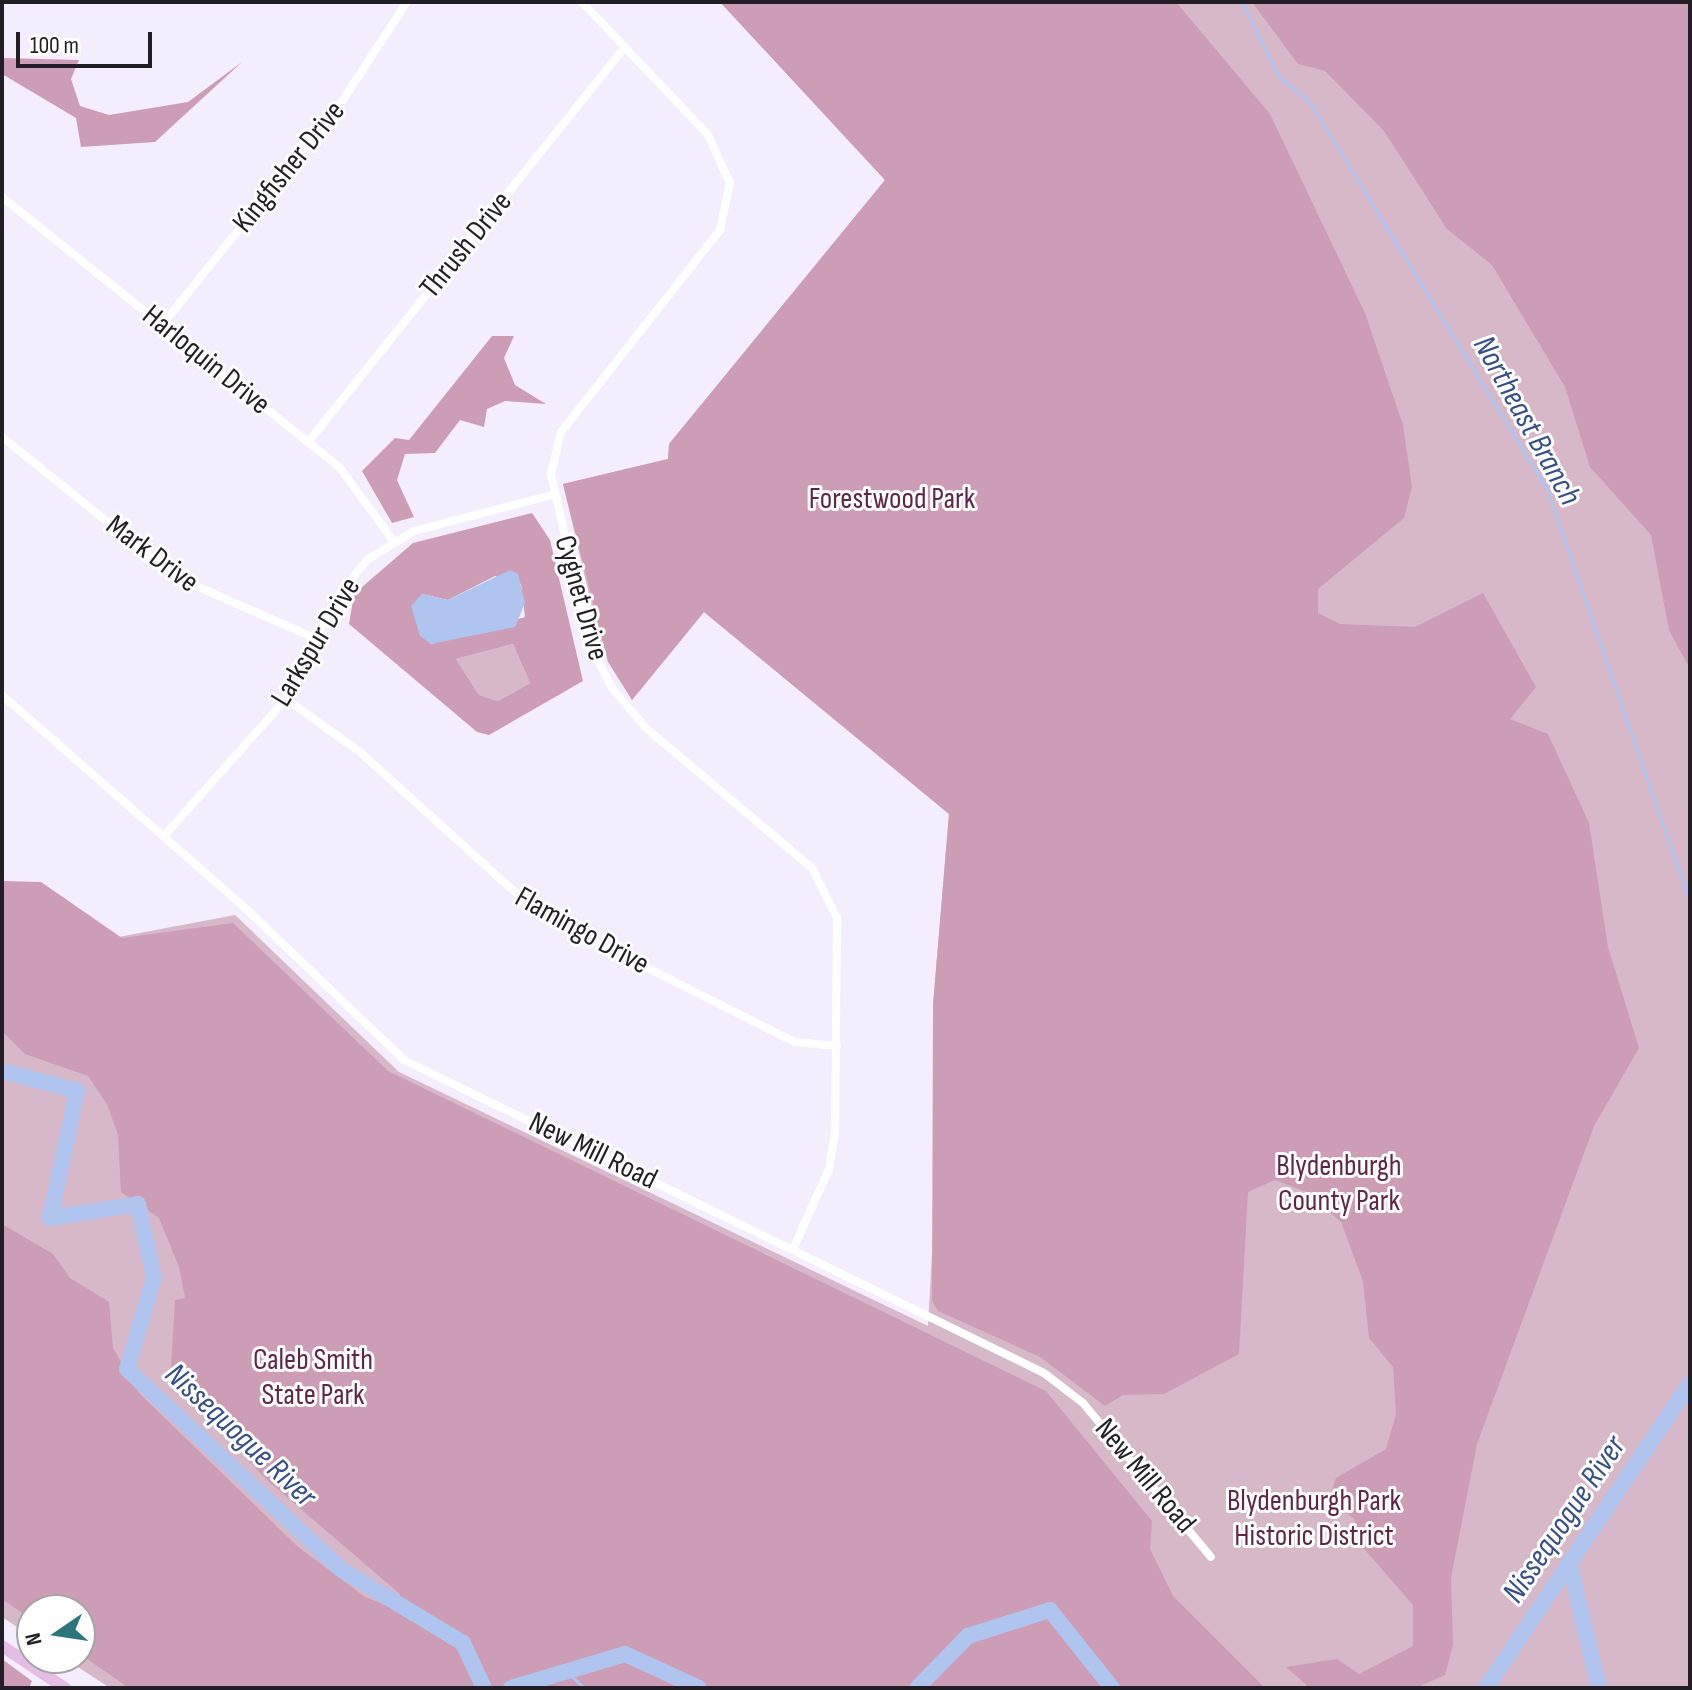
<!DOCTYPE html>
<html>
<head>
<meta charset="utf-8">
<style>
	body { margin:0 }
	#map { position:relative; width:1692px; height:1690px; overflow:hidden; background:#f4edfd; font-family:"Sofia Sans Condensed",sans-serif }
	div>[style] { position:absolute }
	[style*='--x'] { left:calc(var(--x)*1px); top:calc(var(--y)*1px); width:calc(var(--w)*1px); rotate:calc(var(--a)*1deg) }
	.green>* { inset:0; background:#d7b8c8 }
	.forest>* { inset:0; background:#cc9db5 }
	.water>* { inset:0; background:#afc4ef }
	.stream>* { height:3px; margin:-1.5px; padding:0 1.5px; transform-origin:1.5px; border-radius:1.5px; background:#afc4ef }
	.river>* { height:16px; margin:-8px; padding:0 8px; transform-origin:8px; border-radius:8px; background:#afc4ef }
	.minor>* { height:8px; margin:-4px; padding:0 4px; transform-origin:4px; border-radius:4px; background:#fff }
	.primary>* { height:12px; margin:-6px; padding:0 6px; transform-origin:6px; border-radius:6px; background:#e4bde5 }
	span { translate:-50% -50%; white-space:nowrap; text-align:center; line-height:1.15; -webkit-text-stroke:6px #fefefe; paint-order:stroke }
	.street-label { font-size:30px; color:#211e25 }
	.park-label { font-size:30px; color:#602648 }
	.water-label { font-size:32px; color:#364f85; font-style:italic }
	.frame { position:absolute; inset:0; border:4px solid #211e25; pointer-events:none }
	.north { position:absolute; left:16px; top:1594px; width:80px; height:80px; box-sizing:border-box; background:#fefefe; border:2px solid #a6a4a7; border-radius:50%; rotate:257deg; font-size:22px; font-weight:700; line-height:32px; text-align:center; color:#211e25 }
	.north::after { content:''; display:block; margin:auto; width:28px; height:36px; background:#2b757b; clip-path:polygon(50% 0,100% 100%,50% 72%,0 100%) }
	.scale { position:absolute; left:16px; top:32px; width:136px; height:36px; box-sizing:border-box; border:4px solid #211e25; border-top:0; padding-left:10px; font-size:24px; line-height:28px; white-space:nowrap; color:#211e25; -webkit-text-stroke:6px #fefefe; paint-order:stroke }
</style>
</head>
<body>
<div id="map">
	<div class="green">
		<div style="clip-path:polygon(720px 2px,1690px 2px,1690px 1688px,110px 1688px,64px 1658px,80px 1658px,80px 1610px,32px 1610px,32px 1637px,2px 1617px,2px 959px,235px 915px,399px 1072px,928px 1326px,937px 1161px,933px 1005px,949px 814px,704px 612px,632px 700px,600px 641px,563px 484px,668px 459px,669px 444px,885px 180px)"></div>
		<div style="clip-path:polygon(513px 644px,530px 683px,498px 701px,479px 695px,456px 659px)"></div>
	</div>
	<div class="forest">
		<div style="clip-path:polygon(720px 2px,1176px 2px,1270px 114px,1365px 313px,1403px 425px,1412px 487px,1404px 518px,1318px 589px,1318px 613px,1340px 624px,1415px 627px,1483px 593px,1536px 687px,1510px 719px,1548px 734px,1589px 823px,1608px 947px,1639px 1048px,1594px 1126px,1477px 1444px,1451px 1578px,1453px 1645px,1445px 1675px,1420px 1686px,1310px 1688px,1286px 1667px,1337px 1659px,1359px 1674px,1413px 1646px,1413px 1605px,1359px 1543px,1354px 1519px,1329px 1498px,1336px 1478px,1386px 1449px,1396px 1414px,1393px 1367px,1369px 1338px,1363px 1281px,1341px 1222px,1309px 1193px,1275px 1180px,1248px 1192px,1239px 1354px,1164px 1394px,1123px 1395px,1105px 1406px,1040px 1357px,938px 1311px,932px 1301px,933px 1005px,949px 814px,704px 612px,632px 700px,608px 662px,563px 484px,668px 459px,669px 444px,885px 180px)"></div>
		<div style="clip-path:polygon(1252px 2px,1690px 2px,1690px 669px,1669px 630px,1651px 535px,1590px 467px,1565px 387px,1492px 265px,1447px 229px,1384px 131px,1325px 71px,1298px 64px)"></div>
		<div style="clip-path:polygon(2px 58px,79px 60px,71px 79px,80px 106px,109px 115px,188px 102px,242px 62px,155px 142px,81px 147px,76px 118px,2px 74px)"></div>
		<div style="clip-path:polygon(492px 336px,514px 336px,504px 358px,515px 385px,546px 404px,505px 401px,487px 409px,484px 427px,460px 420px,435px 453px,405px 454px,397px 480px,414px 517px,392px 523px,362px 471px,395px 438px,409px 440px)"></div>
		<div style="clip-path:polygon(evenodd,532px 513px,550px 540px,583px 681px,489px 735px,477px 732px,349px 624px,354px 594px,413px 543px,532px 513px,495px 576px,521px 584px,525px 617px,431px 644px,417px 624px,422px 594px,448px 600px,495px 576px,532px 513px,513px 644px,530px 683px,498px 701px,479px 695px,456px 659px,513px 644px)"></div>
		<div style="clip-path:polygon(2px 881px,41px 882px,122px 938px,233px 923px,388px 1071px,1046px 1391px,1152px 1521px,1150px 1549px,1173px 1596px,1265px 1688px,129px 1688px,80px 1654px,80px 1610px,32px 1610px,32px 1620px,2px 1599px,2px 1224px,53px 1254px,70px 1278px,109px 1302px,113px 1348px,139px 1393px,297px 1546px,365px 1597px,396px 1609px,400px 1594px,267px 1480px,237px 1448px,207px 1397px,171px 1368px,175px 1300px,185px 1298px,179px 1267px,159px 1218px,121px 1192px,118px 1135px,107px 1104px,88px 1076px,25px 1054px,2px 1031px)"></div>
		<div style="clip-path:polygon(2px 1659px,32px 1681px,29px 1688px,2px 1688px)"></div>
	</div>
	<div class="water">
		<div style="clip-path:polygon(510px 570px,518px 574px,525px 603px,515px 627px,431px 644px,420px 636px,411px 606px,422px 594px,448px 600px)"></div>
	</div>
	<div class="stream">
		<div style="--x:1242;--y:2;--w:82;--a:64.1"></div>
		<div style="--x:1278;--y:76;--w:40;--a:39"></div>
		<div style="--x:1309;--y:101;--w:456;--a:58.5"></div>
		<div style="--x:1547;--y:490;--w:437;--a:70.9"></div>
		<div style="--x:1690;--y:1234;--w:164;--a:90"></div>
		<div style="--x:567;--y:1672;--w:23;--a:43"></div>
	</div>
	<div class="river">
		<div style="--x:2;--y:1071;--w:78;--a:14.9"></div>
		<div style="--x:77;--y:1091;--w:130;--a:102"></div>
		<div style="--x:50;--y:1218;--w:89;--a:-9"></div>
		<div style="--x:138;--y:1204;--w:76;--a:77.8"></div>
		<div style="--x:154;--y:1278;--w:95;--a:106.5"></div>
		<div style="--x:127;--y:1369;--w:294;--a:43.1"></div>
		<div style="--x:342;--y:1570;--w:141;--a:31.1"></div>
		<div style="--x:463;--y:1643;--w:50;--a:65"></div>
		<div style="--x:1569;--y:1562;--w:130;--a:76.6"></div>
		<div style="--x:511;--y:1688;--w:119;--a:-16.6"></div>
		<div style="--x:625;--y:1654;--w:81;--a:24.7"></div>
		<div style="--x:917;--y:1688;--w:73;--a:-45.6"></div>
		<div style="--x:968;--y:1636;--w:86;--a:-17.6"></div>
		<div style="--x:1050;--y:1610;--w:100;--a:51.5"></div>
		<div style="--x:1486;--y:1688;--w:367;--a:-56.2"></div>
	</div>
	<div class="minor">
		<div style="--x:582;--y:2;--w:183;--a:46.5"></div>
		<div style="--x:708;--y:135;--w:53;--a:65.4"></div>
		<div style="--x:730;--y:183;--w:48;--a:102"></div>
		<div style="--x:720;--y:230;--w:257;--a:128.2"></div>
		<div style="--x:561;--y:432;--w:43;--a:103.4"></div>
		<div style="--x:551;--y:474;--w:173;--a:77.3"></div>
		<div style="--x:589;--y:643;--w:51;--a:62.9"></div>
		<div style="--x:612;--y:688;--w:54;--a:49.5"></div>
		<div style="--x:647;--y:729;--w:216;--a:40.1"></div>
		<div style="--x:812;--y:868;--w:56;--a:63.4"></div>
		<div style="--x:837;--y:918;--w:213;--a:90.5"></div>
		<div style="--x:835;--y:1131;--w:38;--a:99"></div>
		<div style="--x:829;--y:1169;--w:88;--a:114.2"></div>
		<div style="--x:2;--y:197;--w:433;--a:38.7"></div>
		<div style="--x:340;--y:468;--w:88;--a:53.8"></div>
		<div style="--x:162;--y:325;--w:289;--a:-51.2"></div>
		<div style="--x:343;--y:100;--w:117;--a:-56.9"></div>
		<div style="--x:2;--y:437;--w:223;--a:38.8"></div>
		<div style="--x:176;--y:577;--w:156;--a:23.8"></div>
		<div style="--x:309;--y:441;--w:504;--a:-51.29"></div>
		<div style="--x:2;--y:695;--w:319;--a:41.2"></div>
		<div style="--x:242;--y:905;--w:224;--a:43.7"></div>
		<div style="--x:404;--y:1060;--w:712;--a:26.06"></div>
		<div style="--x:1044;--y:1373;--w:49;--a:37.6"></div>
		<div style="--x:1083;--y:1403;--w:200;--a:50.3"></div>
		<div style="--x:286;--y:699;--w:91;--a:35.6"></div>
		<div style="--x:360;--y:752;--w:240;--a:42.1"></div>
		<div style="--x:538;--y:913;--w:288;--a:26.7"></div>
		<div style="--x:795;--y:1042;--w:42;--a:5.4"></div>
		<div style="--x:164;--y:836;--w:183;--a:-48.3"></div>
		<div style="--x:286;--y:699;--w:113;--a:-63.7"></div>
		<div style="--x:336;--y:598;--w:49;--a:-50.8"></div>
		<div style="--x:367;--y:560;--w:55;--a:-31.7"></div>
		<div style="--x:414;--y:531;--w:143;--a:-14.6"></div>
	</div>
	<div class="primary">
		<div style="--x:2;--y:1646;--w:76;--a:33.7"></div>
	</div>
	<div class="street-label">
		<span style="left:289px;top:167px;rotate:-51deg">Kingfisher Drive</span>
		<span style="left:466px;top:245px;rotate:-51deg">Thrush Drive</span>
		<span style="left:206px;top:360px;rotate:39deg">Harloquin Drive</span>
		<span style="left:152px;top:554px;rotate:37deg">Mark Drive</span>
		<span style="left:581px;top:598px;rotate:74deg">Cygnet Drive</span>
		<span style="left:316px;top:642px;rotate:-59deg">Larkspur Drive</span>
		<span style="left:582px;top:931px;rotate:29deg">Flamingo Drive</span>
		<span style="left:593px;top:1151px;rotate:26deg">New Mill Road</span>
		<span style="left:1145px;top:1476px;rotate:50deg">New Mill Road</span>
	</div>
	<div class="park-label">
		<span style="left:892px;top:499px">Forestwood Park</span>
		<span style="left:1339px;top:1183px">Blydenburgh<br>County Park</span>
		<span style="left:313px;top:1377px">Caleb Smith<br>State Park</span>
		<span style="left:1314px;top:1518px">Blydenburgh Park<br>Historic District</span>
	</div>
	<div class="water-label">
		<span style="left:1526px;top:421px;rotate:61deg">Northeast Branch</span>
		<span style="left:240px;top:1436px;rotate:43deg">Nissequogue River</span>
		<span style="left:1565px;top:1520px;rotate:-56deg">Nissequogue River</span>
	</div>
	<div class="frame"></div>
	<div class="north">N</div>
	<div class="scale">100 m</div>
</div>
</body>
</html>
